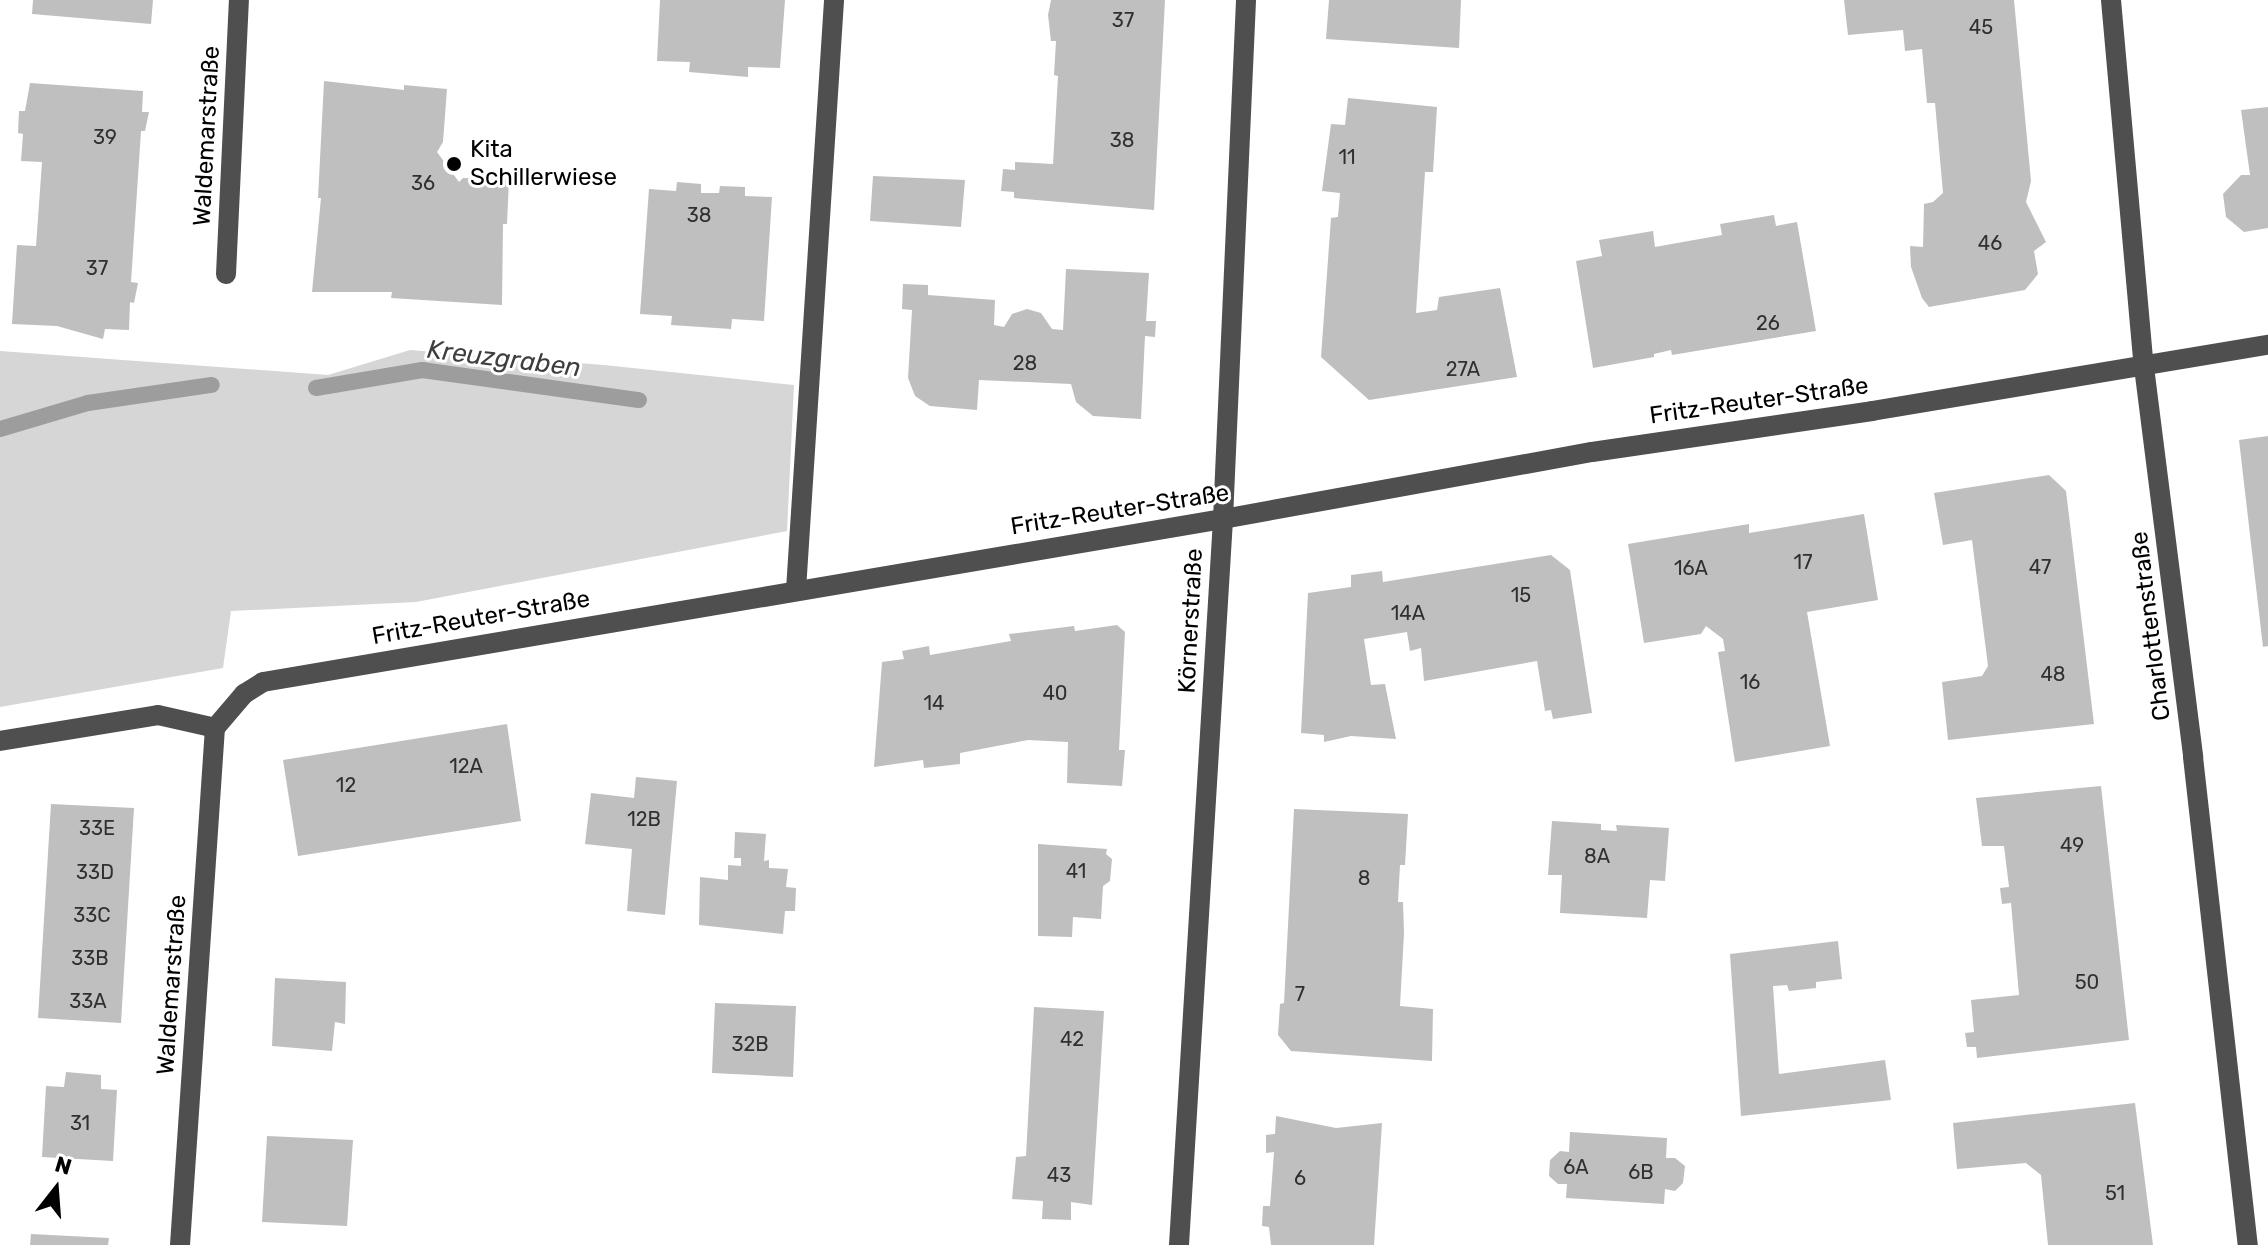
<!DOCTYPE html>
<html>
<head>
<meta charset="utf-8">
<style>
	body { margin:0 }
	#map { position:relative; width:2268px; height:1245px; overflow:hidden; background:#fff; font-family:Rubik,sans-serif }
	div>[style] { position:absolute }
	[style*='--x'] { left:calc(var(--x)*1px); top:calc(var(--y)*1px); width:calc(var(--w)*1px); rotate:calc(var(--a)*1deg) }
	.green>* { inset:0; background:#d6d6d6 }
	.stream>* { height:16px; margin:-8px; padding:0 8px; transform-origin:8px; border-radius:8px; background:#9d9d9d }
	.building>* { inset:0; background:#bfbfbf }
	.minor>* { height:20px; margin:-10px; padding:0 10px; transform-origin:10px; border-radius:10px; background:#4f4f4f }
	.dots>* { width:22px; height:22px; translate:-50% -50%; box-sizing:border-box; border:4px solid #fff; border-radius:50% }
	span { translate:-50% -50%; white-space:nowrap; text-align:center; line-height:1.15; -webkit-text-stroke:6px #fff; paint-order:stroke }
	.number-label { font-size:20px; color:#303030 }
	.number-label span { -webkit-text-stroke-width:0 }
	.street-label { font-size:24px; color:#000 }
	.poi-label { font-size:24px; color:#000 }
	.left { translate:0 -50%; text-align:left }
	.water-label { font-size:26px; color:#3e3e3e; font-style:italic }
	.north { position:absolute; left:16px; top:1149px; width:80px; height:80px; -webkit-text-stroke:6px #fff; paint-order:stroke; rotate:17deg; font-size:22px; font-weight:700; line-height:32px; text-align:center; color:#000 }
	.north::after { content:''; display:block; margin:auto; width:28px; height:36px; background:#000; clip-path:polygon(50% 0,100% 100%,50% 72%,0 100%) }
</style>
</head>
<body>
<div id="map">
	<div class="green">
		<div style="clip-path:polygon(410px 350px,604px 365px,794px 385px,787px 531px,416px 602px,231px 611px,223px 668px,0 707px,0 351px,328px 375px)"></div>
	</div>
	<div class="stream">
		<div style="--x:316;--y:388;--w:108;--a:-9.6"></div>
		<div style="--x:422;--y:370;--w:219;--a:7.9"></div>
		<div style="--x:0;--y:429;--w:92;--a:-16.5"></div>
		<div style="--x:88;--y:403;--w:125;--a:-8.3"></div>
	</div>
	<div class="building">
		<div style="clip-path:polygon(33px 0,153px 0,151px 24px,32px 14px)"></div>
		<div style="clip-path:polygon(660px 0,785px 0,780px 68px,748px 67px,748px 77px,689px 72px,690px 62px,657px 61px)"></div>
		<div style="clip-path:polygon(1051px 0,1165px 0,1154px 210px,1014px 198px,1014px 192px,1001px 191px,1003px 169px,1015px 170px,1015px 162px,1053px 164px,1058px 76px,1054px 75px,1056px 41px,1051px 41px,1048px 15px)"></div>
		<div style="clip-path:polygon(1329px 0,1461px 0,1459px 48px,1326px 39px)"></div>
		<div style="clip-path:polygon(1844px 0,2014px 0,2031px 181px,2026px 202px,2046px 242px,2034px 251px,2038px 274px,2025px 290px,1929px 307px,1922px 298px,1911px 267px,1910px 246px,1923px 247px,1924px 204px,1933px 202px,1943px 193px,1935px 103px,1927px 103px,1922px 49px,1905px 51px,1903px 30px,1848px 35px)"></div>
		<div style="clip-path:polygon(324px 81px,404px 90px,404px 85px,447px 89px,443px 142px,437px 152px,459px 182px,463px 178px,509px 180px,507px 224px,503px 224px,502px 305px,391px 298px,392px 292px,312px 292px,321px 198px,318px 198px)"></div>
		<div style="clip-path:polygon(30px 83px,143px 91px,142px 112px,149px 112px,145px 131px,141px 131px,131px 282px,138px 283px,134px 303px,130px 302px,129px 330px,105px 329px,103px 339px,57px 326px,12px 324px,17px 245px,36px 246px,42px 162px,21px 161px,23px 134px,18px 133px,19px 111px,25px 111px)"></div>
		<div style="clip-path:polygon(1348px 98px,1437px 107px,1433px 172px,1425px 172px,1416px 313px,1437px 310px,1439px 297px,1500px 288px,1517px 377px,1369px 400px,1321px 357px,1331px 218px,1338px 217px,1340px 193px,1322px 191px,1331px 124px,1345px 125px)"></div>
		<div style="clip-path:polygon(2268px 107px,2268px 228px,2244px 232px,2226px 217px,2223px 194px,2241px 175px,2250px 175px,2241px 110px)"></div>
		<div style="clip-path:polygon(873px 176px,965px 180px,961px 227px,870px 221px)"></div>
		<div style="clip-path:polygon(677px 182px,701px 184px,701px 193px,719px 193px,720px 186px,745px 187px,745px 196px,772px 197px,764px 321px,732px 319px,731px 329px,671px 325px,672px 316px,640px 314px,649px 189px,676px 191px)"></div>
		<div style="clip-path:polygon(1774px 215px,1776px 226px,1797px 222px,1816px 331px,1672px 355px,1671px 350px,1654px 354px,1654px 357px,1593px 368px,1576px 261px,1602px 256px,1599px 240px,1653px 231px,1655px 247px,1722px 235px,1720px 224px)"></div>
		<div style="clip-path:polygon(1066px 269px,1149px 273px,1146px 321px,1156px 321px,1155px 337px,1145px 336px,1141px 419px,1093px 416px,1076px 402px,1071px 384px,979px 380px,977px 410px,930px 406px,915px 396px,908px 378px,912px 310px,902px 309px,903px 284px,928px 285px,928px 295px,995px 300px,994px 325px,1004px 327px,1012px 314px,1027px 309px,1041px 313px,1052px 329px,1063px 330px)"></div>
		<div style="clip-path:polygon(2268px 436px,2268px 646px,2263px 647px,2239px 440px)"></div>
		<div style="clip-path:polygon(2049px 475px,2066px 491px,2094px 724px,1948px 740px,1942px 682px,1982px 676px,1988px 666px,1972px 540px,1943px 545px,1934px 493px)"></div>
		<div style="clip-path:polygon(1864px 514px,1878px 600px,1807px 612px,1830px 746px,1735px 762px,1718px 652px,1725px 651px,1723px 639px,1706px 626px,1701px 634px,1644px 643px,1628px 544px,1749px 524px,1749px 533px)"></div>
		<div style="clip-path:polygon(1551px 555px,1570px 570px,1592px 713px,1553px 719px,1551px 710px,1545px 711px,1537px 661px,1424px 681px,1421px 648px,1410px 651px,1407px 632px,1364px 639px,1371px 685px,1385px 684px,1396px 739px,1351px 736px,1324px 742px,1324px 735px,1301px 733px,1308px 593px,1351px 587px,1351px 575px,1382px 571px,1383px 582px)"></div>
		<div style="clip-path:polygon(1117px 625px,1125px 632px,1119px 750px,1125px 750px,1122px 786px,1067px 783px,1068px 742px,1028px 740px,960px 753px,960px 764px,924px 768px,923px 760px,874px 767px,882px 662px,904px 659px,902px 651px,929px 646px,930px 655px,1011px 641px,1009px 634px,1074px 626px,1075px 631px)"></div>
		<div style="clip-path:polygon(507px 724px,521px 821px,298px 856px,283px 760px)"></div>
		<div style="clip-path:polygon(636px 777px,677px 781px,665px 915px,627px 911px,632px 849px,585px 844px,591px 793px,634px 798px)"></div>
		<div style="clip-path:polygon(2101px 786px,2129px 1040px,1977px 1058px,1976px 1047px,1967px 1047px,1965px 1033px,1974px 1032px,1971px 1000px,2019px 995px,2011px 903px,2002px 904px,2000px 888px,2009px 887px,2004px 846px,1982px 846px,1976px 798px)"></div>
		<div style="clip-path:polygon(51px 804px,134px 808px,121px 1023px,38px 1018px)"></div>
		<div style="clip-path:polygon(1294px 809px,1408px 814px,1405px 865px,1400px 865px,1398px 902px,1403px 902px,1404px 933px,1400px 1006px,1433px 1009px,1432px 1061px,1291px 1051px,1278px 1035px,1280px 1004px,1284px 1003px)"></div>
		<div style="clip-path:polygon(1552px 821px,1601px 824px,1601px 830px,1617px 831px,1616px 825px,1669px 828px,1665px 881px,1650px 880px,1647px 918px,1560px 913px,1562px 875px,1548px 875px)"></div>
		<div style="clip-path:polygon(735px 832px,766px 834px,764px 861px,769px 860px,769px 868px,788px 869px,786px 887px,796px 888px,795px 911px,785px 911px,783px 934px,699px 925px,700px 877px,728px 880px,728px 865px,741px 866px,741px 858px,734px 858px)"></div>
		<div style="clip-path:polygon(1038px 844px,1107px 849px,1106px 854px,1112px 859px,1110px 881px,1103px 886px,1101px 919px,1073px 917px,1072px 937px,1038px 936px)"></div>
		<div style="clip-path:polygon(1838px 941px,1842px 979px,1816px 982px,1816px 988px,1789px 991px,1787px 985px,1773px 986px,1779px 1074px,1885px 1060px,1891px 1100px,1741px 1116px,1730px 954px)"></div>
		<div style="clip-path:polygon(275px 978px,346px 982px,345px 1024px,335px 1022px,332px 1051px,272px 1046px)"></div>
		<div style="clip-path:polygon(715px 1003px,796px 1006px,793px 1077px,712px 1073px)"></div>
		<div style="clip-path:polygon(1034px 1007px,1104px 1011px,1092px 1205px,1071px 1202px,1071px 1220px,1042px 1219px,1043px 1201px,1012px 1199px,1016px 1157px,1026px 1156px)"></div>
		<div style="clip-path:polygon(66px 1072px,101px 1075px,101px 1089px,117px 1090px,113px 1161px,42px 1157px,46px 1086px,64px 1087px)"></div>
		<div style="clip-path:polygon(2135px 1103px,2153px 1245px,2048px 1245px,2041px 1175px,2026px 1163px,1957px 1169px,1953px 1123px)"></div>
		<div style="clip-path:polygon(1276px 1116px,1336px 1128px,1382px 1123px,1374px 1245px,1271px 1245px,1269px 1227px,1262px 1226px,1263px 1206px,1270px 1206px,1274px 1152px,1266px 1153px,1266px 1135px,1275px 1134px)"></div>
		<div style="clip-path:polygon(1570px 1132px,1667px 1138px,1666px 1158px,1675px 1158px,1685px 1166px,1683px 1183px,1675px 1191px,1665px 1189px,1664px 1204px,1566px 1198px,1567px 1184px,1558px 1184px,1549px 1176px,1550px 1160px,1560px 1151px,1569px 1152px)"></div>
		<div style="clip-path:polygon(267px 1136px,353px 1140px,347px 1226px,262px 1222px)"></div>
		<div style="clip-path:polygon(31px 1234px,109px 1238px,108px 1245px,30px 1245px)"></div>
	</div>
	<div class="minor">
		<div style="--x:2111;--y:0;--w:368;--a:84.9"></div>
		<div style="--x:2144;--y:367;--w:393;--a:82.8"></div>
		<div style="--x:2193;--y:757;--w:491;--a:83.6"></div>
		<div style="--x:226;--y:274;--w:274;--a:-87.3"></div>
		<div style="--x:796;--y:590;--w:591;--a:-86.31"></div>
		<div style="--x:215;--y:728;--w:45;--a:-49.5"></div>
		<div style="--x:244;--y:694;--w:22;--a:-32"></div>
		<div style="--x:263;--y:682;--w:974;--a:-9.64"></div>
		<div style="--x:1223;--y:519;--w:375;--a:-10.3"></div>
		<div style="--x:1592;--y:452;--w:283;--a:-8.3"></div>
		<div style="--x:1872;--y:411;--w:401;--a:-9.5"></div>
		<div style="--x:0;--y:741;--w:160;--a:-9.3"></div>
		<div style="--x:158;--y:715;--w:58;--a:12.8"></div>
		<div style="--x:180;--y:1245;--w:518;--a:-86.13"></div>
		<div style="--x:1179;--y:1245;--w:727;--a:-86.53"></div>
		<div style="--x:1223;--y:519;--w:520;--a:-87.46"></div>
	</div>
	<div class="dots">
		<div style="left:454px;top:164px;background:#000"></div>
	</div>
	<div class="number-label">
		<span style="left:1123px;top:20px">37</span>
		<span style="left:1981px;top:27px">45</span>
		<span style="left:105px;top:137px">39</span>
		<span style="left:1122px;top:140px">38</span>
		<span style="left:1347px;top:157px">11</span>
		<span style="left:423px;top:183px">36</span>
		<span style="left:699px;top:215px">38</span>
		<span style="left:1990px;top:243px">46</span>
		<span style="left:97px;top:268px">37</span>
		<span style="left:1768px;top:323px">26</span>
		<span style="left:1025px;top:363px">28</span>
		<span style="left:1463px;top:369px">27A</span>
		<span style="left:1803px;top:562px">17</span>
		<span style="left:2040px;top:567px">47</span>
		<span style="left:1691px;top:568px">16A</span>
		<span style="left:1521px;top:595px">15</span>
		<span style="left:1408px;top:613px">14A</span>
		<span style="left:2053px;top:674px">48</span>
		<span style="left:1750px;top:682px">16</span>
		<span style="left:1055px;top:693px">40</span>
		<span style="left:934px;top:703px">14</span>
		<span style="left:466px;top:766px">12A</span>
		<span style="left:346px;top:785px">12</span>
		<span style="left:644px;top:819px">12B</span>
		<span style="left:97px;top:828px">33E</span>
		<span style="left:2072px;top:845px">49</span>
		<span style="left:1597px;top:856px">8A</span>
		<span style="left:1076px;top:871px">41</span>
		<span style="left:95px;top:872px">33D</span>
		<span style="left:1364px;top:878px">8</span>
		<span style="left:92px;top:915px">33C</span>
		<span style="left:90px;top:958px">33B</span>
		<span style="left:2087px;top:982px">50</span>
		<span style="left:1300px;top:994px">7</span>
		<span style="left:88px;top:1001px">33A</span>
		<span style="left:1072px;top:1039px">42</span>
		<span style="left:750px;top:1044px">32B</span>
		<span style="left:80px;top:1123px">31</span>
		<span style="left:1576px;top:1167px">6A</span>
		<span style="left:1641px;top:1172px">6B</span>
		<span style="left:1059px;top:1175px">43</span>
		<span style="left:1300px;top:1178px">6</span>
		<span style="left:2115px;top:1193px">51</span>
	</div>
	<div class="street-label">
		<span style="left:207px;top:136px;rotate:-87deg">Waldemarstraße</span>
		<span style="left:1759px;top:401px;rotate:-8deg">Fritz-Reuter-Straße</span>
		<span style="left:1120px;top:510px;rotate:-9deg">Fritz-Reuter-Straße</span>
		<span style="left:481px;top:618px;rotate:-10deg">Fritz-Reuter-Straße</span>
		<span style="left:1191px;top:621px;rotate:-87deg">Körnerstraße</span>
		<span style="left:2151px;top:626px;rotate:-97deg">Charlottenstraße</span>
		<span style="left:172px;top:985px;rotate:-86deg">Waldemarstraße</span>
	</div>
	<div class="poi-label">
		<span class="left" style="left:470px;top:164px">Kita<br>Schillerwiese</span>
	</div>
	<div class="water-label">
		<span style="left:504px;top:359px;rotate:7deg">Kreuzgraben</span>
	</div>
	<div class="north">N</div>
</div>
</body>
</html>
